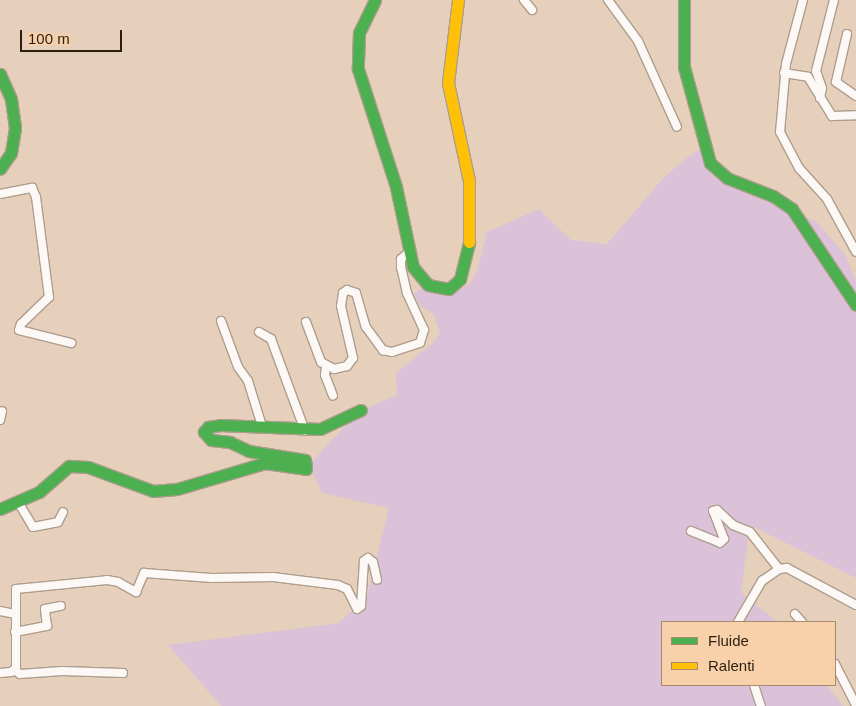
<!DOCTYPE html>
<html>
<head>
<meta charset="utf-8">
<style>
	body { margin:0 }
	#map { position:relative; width:856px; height:706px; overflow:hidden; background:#e6d0bb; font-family:Arial,sans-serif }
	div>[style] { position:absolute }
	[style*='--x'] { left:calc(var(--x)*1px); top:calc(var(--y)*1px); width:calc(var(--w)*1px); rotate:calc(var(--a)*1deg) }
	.green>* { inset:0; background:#dbc2d8 }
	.roads { filter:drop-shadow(1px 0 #ae9d8d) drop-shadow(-1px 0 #ae9d8d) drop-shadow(0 1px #ae9d8d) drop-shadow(0 -1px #ae9d8d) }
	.street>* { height:8px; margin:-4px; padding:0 4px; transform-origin:4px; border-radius:4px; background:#fbf8f5 }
	.fast>* { height:11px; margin:-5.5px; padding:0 5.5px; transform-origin:5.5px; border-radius:5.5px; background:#4caf50 }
	.slow>* { height:11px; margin:-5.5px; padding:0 5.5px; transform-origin:5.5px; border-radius:5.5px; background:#ffc107 }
	span { translate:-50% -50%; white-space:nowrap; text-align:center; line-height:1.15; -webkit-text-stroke:4.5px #f8d0a9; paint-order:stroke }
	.legend { position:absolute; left:661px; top:621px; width:175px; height:65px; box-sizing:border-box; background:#f8d0a9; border:1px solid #a7896c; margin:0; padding:6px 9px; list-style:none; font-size:15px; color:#2d1f10 }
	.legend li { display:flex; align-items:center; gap:10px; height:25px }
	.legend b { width:25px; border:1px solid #a7896c }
	.scale { position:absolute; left:20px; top:30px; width:102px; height:22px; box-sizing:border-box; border:2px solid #2d1f10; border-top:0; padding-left:6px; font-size:15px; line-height:18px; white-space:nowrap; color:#2d1f10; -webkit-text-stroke:4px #f8d0a9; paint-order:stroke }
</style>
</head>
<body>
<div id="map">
	<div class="green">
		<div style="clip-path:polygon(700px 150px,710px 174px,734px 188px,817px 222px,846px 256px,856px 281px,856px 578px,750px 525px,741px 592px,777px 622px,662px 622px,662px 685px,827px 685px,843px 706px,221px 706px,168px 645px,339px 623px,367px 596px,389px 508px,322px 493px,309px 465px,358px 412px,397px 395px,396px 373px,433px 343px,440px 333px,433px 313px,420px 306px,414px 294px,422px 288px,434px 294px,454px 294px,469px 284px,476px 274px,487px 232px,539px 209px,571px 240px,607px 244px,664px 177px,693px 153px)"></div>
	</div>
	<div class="roads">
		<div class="street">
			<div style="--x:524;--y:0;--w:13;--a:51"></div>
			<div style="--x:608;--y:0;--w:51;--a:53.8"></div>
			<div style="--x:638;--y:41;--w:94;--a:65.6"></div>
			<div style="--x:803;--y:0;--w:66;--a:104.9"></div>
			<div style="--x:786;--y:64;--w:68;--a:95"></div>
			<div style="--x:780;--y:132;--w:41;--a:62.2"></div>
			<div style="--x:799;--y:168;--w:42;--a:47.9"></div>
			<div style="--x:827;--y:199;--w:60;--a:61.3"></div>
			<div style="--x:847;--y:34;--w:49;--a:102.9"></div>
			<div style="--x:836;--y:82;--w:24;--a:35"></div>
			<div style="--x:784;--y:73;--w:24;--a:9"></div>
			<div style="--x:808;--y:77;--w:46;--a:58.4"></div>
			<div style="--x:832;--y:116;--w:24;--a:-2"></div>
			<div style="--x:820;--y:98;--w:10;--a:-79"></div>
			<div style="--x:822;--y:88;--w:18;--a:-109"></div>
			<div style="--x:816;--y:71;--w:73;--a:-75.8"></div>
			<div style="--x:0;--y:194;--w:33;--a:-11"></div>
			<div style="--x:32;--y:188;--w:10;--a:66"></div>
			<div style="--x:36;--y:197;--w:101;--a:82.6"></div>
			<div style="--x:49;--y:297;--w:39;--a:136"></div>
			<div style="--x:21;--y:324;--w:6;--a:108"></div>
			<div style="--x:19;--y:330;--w:54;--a:14"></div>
			<div style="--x:221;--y:321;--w:49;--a:69.7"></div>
			<div style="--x:238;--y:367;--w:17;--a:54"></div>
			<div style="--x:248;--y:381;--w:47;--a:72.7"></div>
			<div style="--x:306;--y:322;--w:43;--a:69.4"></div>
			<div style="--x:321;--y:362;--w:15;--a:28"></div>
			<div style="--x:334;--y:369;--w:13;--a:-13"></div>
			<div style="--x:347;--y:366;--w:10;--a:-53"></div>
			<div style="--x:353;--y:358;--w:53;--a:-103"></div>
			<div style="--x:341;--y:306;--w:13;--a:-81"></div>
			<div style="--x:343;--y:293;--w:5;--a:-37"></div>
			<div style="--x:347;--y:290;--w:9;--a:18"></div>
			<div style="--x:356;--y:293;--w:35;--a:74"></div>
			<div style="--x:366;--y:327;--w:29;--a:54"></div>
			<div style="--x:383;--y:350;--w:9;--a:13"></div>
			<div style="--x:392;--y:352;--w:29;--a:-18"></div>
			<div style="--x:420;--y:343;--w:14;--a:-73"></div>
			<div style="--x:424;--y:330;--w:41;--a:-114.7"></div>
			<div style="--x:407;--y:293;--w:26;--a:-103"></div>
			<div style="--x:401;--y:268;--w:9;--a:-90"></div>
			<div style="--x:401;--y:259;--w:9;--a:-41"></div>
			<div style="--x:259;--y:332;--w:14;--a:30"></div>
			<div style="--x:271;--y:339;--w:98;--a:69.7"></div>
			<div style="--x:326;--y:367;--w:8;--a:97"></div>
			<div style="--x:325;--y:375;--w:22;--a:69"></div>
			<div style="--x:0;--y:420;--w:9;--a:-77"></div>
			<div style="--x:18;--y:502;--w:29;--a:59"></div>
			<div style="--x:33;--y:527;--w:25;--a:-11"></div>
			<div style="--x:58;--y:522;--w:11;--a:-63"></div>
			<div style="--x:691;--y:531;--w:31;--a:22"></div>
			<div style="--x:720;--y:543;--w:6;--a:-45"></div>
			<div style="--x:724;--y:539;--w:30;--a:-111"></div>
			<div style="--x:713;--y:511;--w:4;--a:-14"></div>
			<div style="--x:717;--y:510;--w:22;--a:43"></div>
			<div style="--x:733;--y:525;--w:18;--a:22"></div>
			<div style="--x:750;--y:532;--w:47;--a:51.9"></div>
			<div style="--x:0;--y:611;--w:15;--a:11"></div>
			<div style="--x:795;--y:614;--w:11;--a:49"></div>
			<div style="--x:738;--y:622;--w:48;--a:-59.7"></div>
			<div style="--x:762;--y:581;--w:21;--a:-35"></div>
			<div style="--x:779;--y:569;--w:8;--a:-7"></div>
			<div style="--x:787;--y:568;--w:78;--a:28.2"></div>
			<div style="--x:15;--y:632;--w:33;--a:-11"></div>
			<div style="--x:47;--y:626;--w:17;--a:-97"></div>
			<div style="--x:45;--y:609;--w:16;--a:-11"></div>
			<div style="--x:835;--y:664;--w:46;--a:62.9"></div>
			<div style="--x:14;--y:670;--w:7;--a:34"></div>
			<div style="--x:20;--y:674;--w:42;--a:-4.1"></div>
			<div style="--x:62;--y:671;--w:61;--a:1.9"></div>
			<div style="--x:0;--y:673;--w:11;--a:-5"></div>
			<div style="--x:11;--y:672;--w:6;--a:-39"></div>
			<div style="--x:16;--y:668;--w:79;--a:-90"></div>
			<div style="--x:16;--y:589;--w:91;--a:-5.6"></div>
			<div style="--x:107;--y:580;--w:11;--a:10"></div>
			<div style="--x:118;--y:582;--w:21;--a:29"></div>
			<div style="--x:136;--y:592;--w:21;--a:-67"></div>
			<div style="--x:144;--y:573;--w:68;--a:4.2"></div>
			<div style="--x:212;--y:578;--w:61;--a:-0.9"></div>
			<div style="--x:273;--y:577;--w:65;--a:7"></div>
			<div style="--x:338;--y:585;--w:10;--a:24"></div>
			<div style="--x:347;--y:589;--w:22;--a:63"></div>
			<div style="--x:357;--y:609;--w:5;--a:-37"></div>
			<div style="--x:361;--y:606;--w:45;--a:-86.2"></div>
			<div style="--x:364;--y:561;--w:5;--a:-37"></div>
			<div style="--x:368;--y:558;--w:6;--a:39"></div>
			<div style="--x:373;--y:562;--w:18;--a:77"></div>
			<div style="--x:754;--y:685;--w:22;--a:72"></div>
		</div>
		<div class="fast">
			<div style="--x:375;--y:0;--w:37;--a:116"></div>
			<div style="--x:359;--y:33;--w:36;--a:92"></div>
			<div style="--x:358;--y:69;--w:124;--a:72.1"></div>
			<div style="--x:396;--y:187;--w:82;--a:78"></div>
			<div style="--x:413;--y:267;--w:23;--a:50"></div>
			<div style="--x:428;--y:285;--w:21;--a:11"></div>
			<div style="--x:449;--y:289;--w:15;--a:-42"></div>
			<div style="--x:460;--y:279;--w:38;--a:-76"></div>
			<div style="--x:684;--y:0;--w:67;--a:90"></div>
			<div style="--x:684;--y:67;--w:99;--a:74.8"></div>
			<div style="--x:710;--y:163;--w:23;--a:41"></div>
			<div style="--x:727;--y:178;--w:49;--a:21.4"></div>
			<div style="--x:773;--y:196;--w:23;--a:34"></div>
			<div style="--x:792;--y:209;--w:115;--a:56.3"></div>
			<div style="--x:0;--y:74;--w:27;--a:66"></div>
			<div style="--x:11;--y:99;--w:29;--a:82"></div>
			<div style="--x:15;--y:128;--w:25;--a:99"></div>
			<div style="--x:11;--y:153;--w:19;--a:125"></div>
			<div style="--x:0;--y:509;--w:43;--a:-23.6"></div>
			<div style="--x:39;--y:492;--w:40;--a:-41"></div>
			<div style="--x:69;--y:466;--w:19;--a:3"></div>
			<div style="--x:88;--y:467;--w:69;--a:20.3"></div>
			<div style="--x:153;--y:491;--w:24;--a:-5"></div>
			<div style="--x:177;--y:489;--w:92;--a:-16.5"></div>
			<div style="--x:265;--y:463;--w:41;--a:8.3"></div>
			<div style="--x:306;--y:469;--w:9;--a:-96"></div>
			<div style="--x:305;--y:460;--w:57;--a:-170.9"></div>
			<div style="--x:249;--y:451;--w:21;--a:-155"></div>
			<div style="--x:230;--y:442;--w:19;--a:-174"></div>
			<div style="--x:211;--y:440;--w:11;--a:-131"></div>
			<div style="--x:204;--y:432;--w:6;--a:-51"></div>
			<div style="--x:208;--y:427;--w:12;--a:-9"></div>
			<div style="--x:220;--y:425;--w:100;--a:2.3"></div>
			<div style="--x:320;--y:429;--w:45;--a:-24.9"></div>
		</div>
		<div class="slow">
			<div style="--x:458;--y:0;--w:84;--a:96.9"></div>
			<div style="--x:448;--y:83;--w:100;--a:77.9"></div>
			<div style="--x:469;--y:181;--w:61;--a:90"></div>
		</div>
	</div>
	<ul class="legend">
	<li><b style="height:6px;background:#4caf50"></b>Fluide</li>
	<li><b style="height:6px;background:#ffc107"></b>Ralenti</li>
	</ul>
	<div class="scale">100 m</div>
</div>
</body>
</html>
